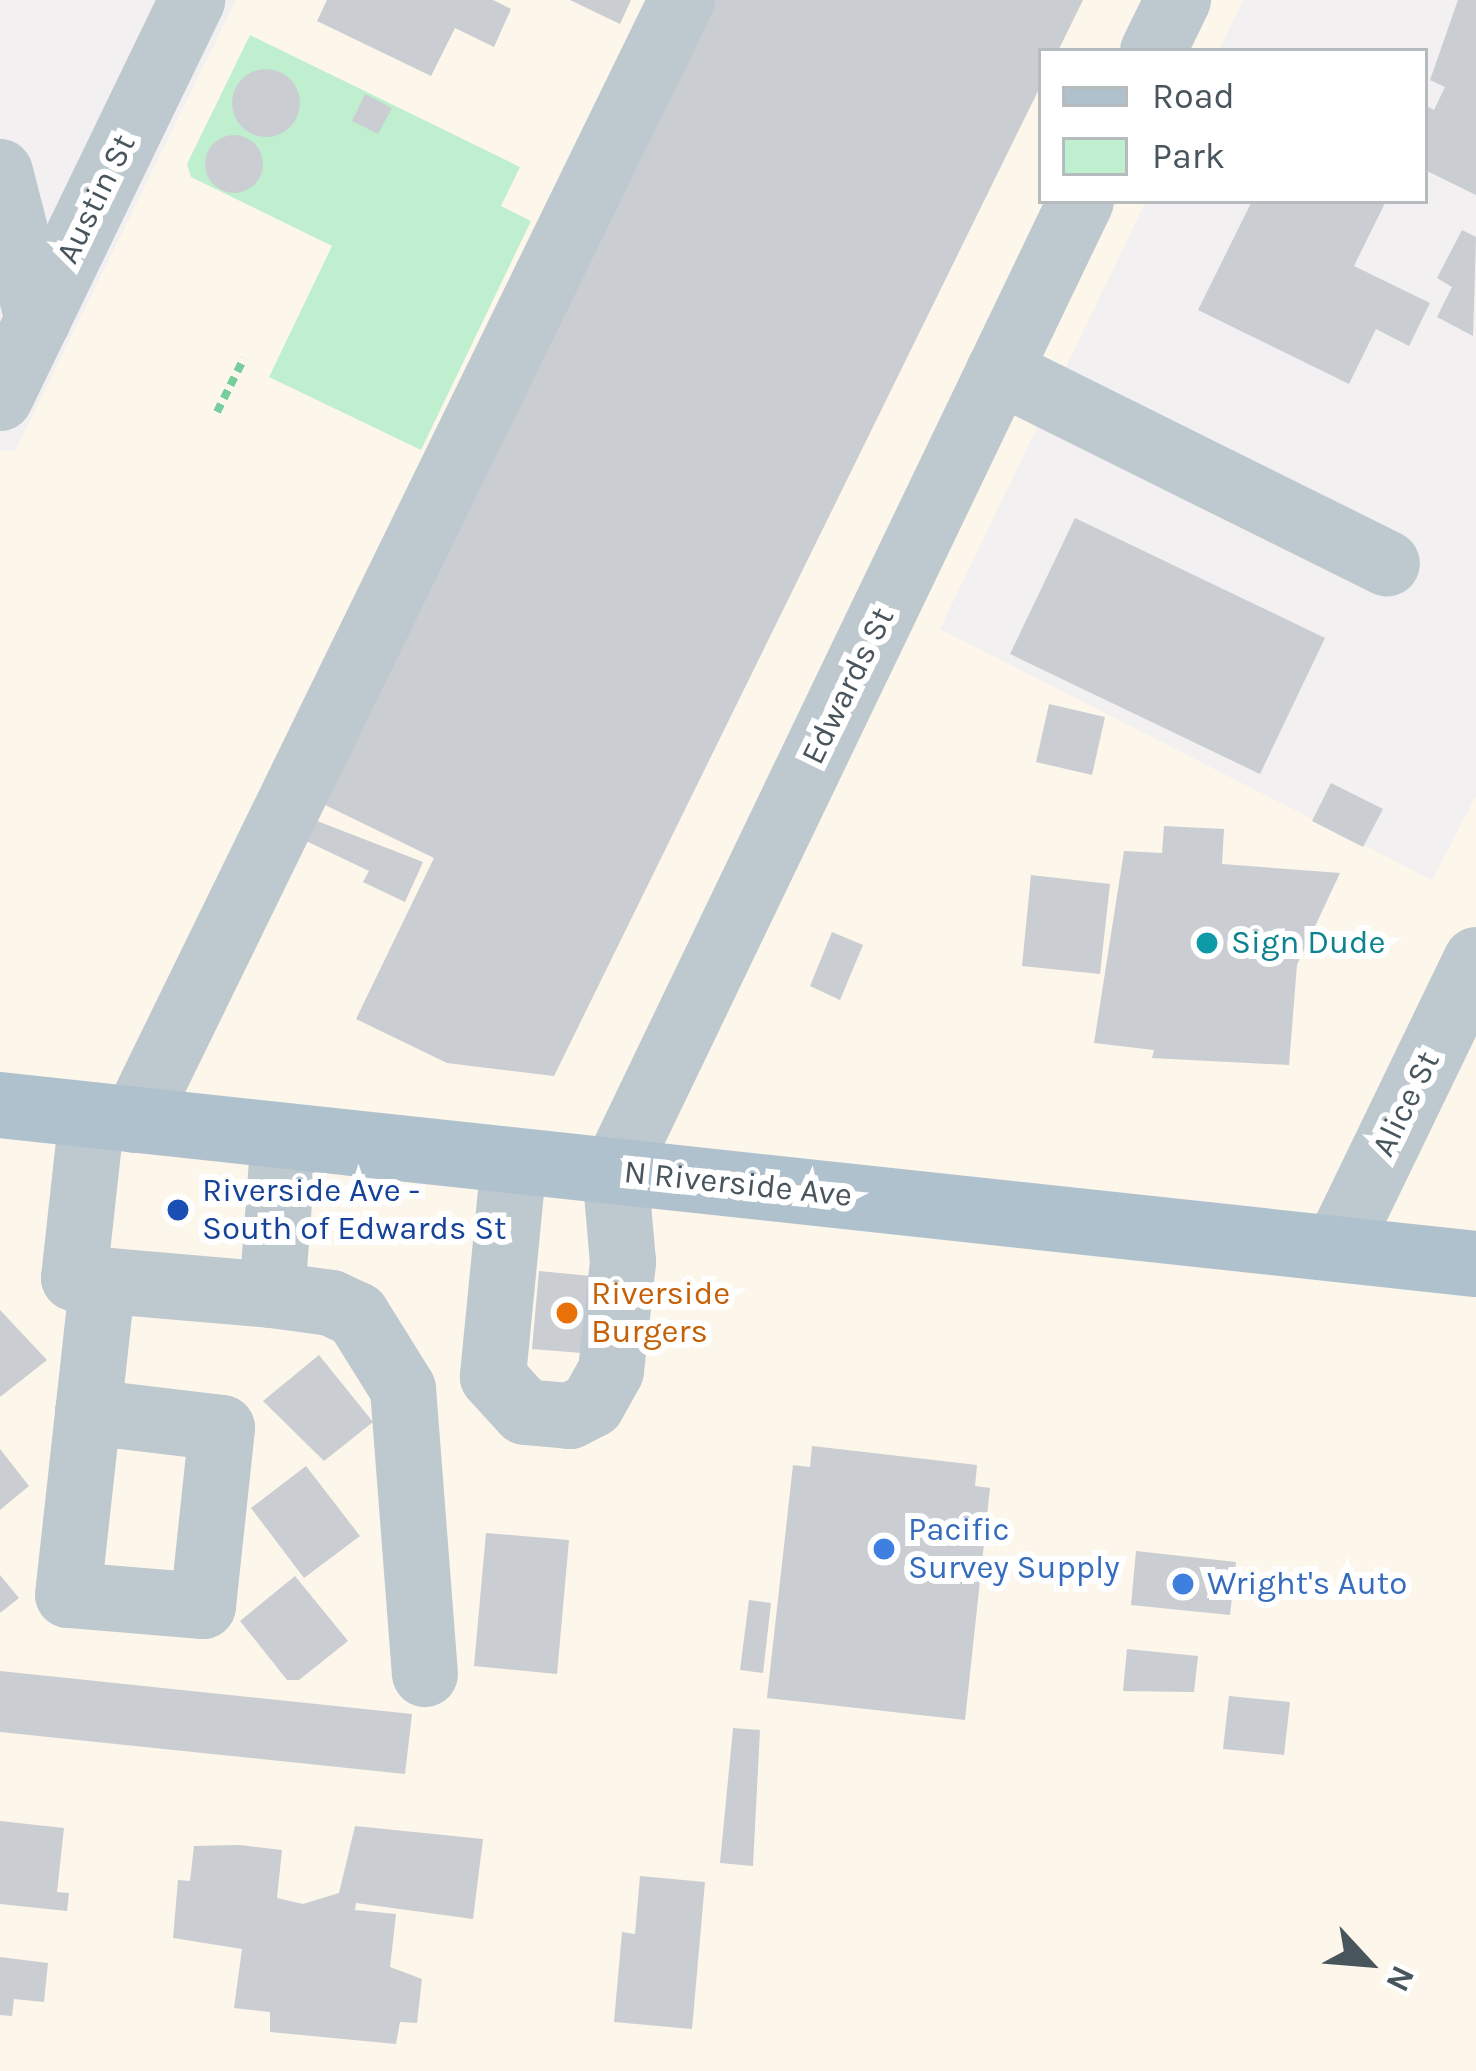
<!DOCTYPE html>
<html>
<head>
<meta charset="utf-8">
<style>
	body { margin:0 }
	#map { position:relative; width:1476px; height:2071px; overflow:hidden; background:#f2f0f0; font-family:Karla,sans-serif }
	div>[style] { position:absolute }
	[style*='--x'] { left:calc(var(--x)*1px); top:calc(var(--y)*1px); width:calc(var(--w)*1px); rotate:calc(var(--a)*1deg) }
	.commercial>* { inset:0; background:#fcf6eb }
	.green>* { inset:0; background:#c0efcf }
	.building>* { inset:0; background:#caced2 }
	.round { border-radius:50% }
	.path>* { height:8px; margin-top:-4px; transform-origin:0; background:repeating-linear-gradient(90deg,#78cd9d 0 9px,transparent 0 15px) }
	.minor>* { height:66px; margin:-33px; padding:0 33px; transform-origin:33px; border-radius:33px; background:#bec8cf }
	.major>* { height:66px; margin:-33px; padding:0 33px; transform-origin:33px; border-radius:33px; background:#b0c1ce }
	.dots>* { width:33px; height:33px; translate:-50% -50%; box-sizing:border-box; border:6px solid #fff; border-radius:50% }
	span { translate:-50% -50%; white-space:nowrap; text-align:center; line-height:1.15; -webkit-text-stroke:12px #fff; paint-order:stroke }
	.street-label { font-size:33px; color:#48555d }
	.culture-label { font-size:33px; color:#0d838f }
	.left { translate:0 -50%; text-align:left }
	.transit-label { font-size:33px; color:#164399 }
	.food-label { font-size:33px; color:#c56008 }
	.shop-label { font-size:33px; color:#366cbe }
	.legend { position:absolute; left:1038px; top:48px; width:390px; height:156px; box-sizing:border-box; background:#fff; border:3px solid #b6bbbe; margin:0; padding:15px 21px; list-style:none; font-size:36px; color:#48555d }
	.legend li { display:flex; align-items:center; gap:24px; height:60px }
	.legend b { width:60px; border:3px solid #b6bbbe }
	.north { position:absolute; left:1308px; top:1903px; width:120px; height:120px; -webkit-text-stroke:9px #fff; paint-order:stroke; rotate:116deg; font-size:33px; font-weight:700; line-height:48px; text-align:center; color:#48555d }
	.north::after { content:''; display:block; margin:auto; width:42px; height:54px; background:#48555d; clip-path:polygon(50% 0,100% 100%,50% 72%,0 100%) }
</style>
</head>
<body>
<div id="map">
	<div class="commercial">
		<div style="clip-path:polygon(236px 0,1243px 0,1219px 51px,1041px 51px,1041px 201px,1146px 201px,940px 629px,1432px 880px,1476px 796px,1476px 2071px,0 2071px,0 450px,15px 451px)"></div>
	</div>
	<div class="green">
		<div style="clip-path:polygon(250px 35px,520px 167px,501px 206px,531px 221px,421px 450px,269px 377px,332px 246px,191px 177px,187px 164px)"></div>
	</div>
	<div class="building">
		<div style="clip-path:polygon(327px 0,493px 0,511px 9px,494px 47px,455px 28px,431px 76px,317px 21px)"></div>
		<div style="clip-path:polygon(570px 0,631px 0,620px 24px)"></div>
		<div style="clip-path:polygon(705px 0,1083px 0,1058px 51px,1041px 51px,1041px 85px,554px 1076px,447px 1063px,356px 1019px,434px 858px,321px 803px)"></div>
		<div style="clip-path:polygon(1458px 0,1476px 0,1476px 195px,1425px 170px,1425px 105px,1434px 110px,1445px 87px,1430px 80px)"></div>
		<div class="round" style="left:232px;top:69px;width:68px;height:68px"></div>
		<div style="clip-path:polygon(365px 94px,392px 108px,378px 134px,352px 121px)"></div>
		<div class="round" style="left:205px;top:135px;width:58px;height:58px"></div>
		<div style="clip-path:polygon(1252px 201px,1385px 203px,1354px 266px,1430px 303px,1409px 346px,1376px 329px,1349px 384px,1198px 310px)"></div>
		<div style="clip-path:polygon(1462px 230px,1476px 237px,1473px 336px,1437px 317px,1452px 287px,1437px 278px)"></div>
		<div style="clip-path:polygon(1075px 518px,1325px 638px,1260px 774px,1010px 654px)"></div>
		<div style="clip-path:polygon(1049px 704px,1105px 717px,1092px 775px,1036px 762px)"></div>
		<div style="clip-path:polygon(1331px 783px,1383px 809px,1363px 847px,1312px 821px)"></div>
		<div style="clip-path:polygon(312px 819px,423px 862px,405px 902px,363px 882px,369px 871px,302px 839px)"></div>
		<div style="clip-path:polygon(1164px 826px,1224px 829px,1222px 864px,1340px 873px,1297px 965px,1289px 1065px,1152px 1058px,1154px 1050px,1094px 1043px,1124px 851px,1162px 853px)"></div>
		<div style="clip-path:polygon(1031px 875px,1110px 884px,1100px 974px,1022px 966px)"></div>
		<div style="clip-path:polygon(832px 932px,863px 945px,840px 1000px,810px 986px)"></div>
		<div style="clip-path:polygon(539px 1271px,601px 1277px,594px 1354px,532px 1349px)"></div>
		<div style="clip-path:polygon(0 1310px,47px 1360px,0 1397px)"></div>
		<div style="clip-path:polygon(319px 1355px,373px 1422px,324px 1461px,263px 1401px)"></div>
		<div style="clip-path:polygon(812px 1446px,977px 1465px,975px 1486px,990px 1488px,965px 1720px,767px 1698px,793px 1465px,810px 1467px)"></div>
		<div style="clip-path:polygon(0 1449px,29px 1486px,0 1510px)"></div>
		<div style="clip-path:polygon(306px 1466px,360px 1536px,304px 1578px,251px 1508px)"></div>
		<div style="clip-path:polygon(486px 1533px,569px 1540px,557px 1674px,474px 1666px)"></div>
		<div style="clip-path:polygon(1136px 1551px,1236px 1562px,1230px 1615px,1131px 1605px)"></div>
		<div style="clip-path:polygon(0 1575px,19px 1598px,0 1613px)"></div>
		<div style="clip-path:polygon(295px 1576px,348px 1641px,299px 1680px,287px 1680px,240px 1621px)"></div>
		<div style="clip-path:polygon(749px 1600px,771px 1603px,763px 1673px,740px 1670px)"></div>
		<div style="clip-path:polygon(1127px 1649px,1198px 1656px,1194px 1692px,1123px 1691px)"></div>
		<div style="clip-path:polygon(0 1671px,412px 1714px,405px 1774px,0 1732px)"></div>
		<div style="clip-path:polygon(1229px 1696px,1290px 1702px,1284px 1755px,1223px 1749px)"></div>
		<div style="clip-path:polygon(733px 1728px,760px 1730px,753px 1866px,720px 1863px)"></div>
		<div style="clip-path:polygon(0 1821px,64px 1828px,57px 1892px,69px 1893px,67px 1911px,0 1904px)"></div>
		<div style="clip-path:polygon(355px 1826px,483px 1839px,473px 1919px,356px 1903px,355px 1910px,396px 1914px,390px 1967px,422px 1979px,417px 2023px,400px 2022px,396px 2044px,270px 2032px,270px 2012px,234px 2008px,242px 1949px,173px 1938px,178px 1880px,190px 1881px,194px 1846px,240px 1845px,282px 1850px,277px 1898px,303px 1904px,339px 1893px)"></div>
		<div style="clip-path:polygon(640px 1876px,705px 1882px,692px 2029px,614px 2022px,622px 1932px,635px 1934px)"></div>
		<div style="clip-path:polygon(0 1957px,48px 1963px,44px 2002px,14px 1999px,12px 2016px,0 2015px)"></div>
	</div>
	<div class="path">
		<div style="--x:217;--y:412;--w:60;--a:-63.4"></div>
	</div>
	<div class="minor">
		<div style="--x:1153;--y:51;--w:57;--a:-63.9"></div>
		<div style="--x:0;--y:172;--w:153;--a:75.6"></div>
		<div style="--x:999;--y:371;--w:433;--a:26.4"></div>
		<div style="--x:0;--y:398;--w:442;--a:-64.2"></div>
		<div style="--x:92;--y:1115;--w:164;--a:96.3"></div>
		<div style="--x:74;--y:1278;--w:199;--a:4.9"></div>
		<div style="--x:272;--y:1295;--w:159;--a:-85.7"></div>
		<div style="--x:135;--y:1120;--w:1246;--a:-63.97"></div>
		<div style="--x:514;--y:1161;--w:217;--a:95.6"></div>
		<div style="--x:493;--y:1377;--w:47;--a:47.6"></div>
		<div style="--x:525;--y:1412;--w:45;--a:5.1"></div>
		<div style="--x:570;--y:1416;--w:25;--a:-27"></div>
		<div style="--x:592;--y:1405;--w:39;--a:-61"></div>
		<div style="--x:611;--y:1371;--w:110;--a:-83.7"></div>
		<div style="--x:623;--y:1262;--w:91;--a:-95"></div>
		<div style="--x:615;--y:1171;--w:1076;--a:-64.34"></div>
		<div style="--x:1337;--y:1248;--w:320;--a:-64.2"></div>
		<div style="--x:272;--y:1295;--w:60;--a:7.7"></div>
		<div style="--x:331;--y:1303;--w:29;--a:25"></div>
		<div style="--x:357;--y:1315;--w:87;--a:58.1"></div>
		<div style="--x:403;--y:1389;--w:286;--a:85.6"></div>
		<div style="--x:88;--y:1412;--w:135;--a:6.8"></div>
		<div style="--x:222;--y:1428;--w:179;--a:96.1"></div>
		<div style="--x:203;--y:1606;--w:135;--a:-175.3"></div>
		<div style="--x:68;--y:1595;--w:317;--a:-83.7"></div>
	</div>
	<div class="major">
		<div style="--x:0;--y:1105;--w:1485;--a:6.15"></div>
	</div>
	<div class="dots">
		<div style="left:1207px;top:943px;background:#0f9aa8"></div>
		<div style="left:178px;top:1210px;background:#1a4fb4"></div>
		<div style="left:567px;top:1313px;background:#e8710a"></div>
		<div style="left:884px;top:1549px;background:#3f7fe0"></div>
		<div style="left:1183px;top:1584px;background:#3f7fe0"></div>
	</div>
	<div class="street-label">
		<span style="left:96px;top:199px;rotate:-64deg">Austin St</span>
		<span style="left:848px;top:686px;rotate:-64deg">Edwards St</span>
		<span style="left:1406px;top:1104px;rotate:-64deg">Alice St</span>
		<span style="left:738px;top:1184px;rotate:6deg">N Riverside Ave</span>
	</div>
	<div class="culture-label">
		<span class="left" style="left:1231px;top:943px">Sign Dude</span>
	</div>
	<div class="transit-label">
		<span class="left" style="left:202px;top:1210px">Riverside Ave -<br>South of Edwards St</span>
	</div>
	<div class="food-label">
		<span class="left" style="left:591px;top:1313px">Riverside<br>Burgers</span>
	</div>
	<div class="shop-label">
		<span class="left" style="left:908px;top:1549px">Pacific<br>Survey Supply</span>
		<span class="left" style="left:1207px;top:1584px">Wright's Auto</span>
	</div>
	<ul class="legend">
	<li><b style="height:15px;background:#b0c1ce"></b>Road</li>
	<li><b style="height:33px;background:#c0efcf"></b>Park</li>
	</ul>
	<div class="north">N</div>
</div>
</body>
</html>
